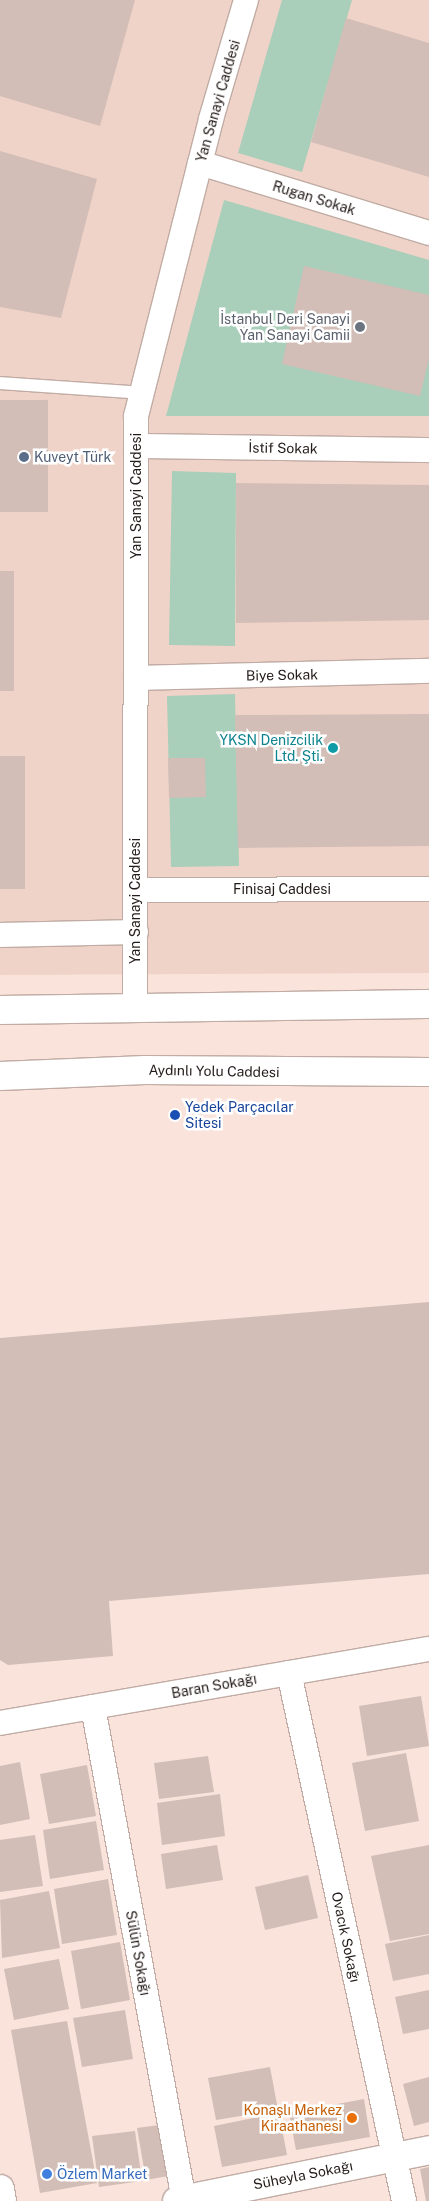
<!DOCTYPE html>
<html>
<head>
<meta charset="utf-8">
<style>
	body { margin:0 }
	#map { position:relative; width:429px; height:2201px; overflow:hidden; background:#f9e3db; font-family:"Public Sans",sans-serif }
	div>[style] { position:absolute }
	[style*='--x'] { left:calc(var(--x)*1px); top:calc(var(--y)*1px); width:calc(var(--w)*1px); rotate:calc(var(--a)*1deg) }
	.built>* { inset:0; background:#f0d3c8 }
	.green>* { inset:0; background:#a9ceba }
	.building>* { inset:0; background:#d2beb6 }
	.roads { filter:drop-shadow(1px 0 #c0aca4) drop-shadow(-1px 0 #c0aca4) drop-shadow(0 1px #c0aca4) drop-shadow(0 -1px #c0aca4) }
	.lane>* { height:12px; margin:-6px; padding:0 6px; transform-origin:6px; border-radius:6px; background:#fff }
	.street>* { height:24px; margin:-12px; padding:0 12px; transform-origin:12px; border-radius:12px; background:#fff }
	.secondary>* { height:28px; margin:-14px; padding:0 14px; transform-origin:14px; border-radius:14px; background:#fff }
	.primary>* { height:28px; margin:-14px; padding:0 14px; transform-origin:14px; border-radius:14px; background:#fff }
	.dots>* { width:14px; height:14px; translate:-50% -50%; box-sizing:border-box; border:2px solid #fff; border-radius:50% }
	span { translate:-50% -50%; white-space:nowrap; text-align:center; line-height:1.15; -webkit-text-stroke:5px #fff; paint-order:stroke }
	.street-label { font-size:14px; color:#241c1a }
	.worship-label { font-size:14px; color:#5b616d }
	.right { translate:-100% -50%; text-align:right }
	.service-label { font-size:14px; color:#4e5e75 }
	.left { translate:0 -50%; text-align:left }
	.culture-label { font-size:14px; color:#0d838f }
	.transit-label { font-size:14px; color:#164399 }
	.food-label { font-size:14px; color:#c56008 }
	.shop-label { font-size:14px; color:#366cbe }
</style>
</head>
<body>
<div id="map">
	<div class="built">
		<div style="clip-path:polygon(0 0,429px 0,429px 973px,0 975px)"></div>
	</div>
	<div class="green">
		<div style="clip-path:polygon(282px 0,352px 0,302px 172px,238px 153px)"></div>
		<div style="clip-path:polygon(224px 200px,429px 260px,429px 416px,166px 416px)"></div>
		<div style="clip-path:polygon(172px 471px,236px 473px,235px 646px,169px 645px)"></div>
		<div style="clip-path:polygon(235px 694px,239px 866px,171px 867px,167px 696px)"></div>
	</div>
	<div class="building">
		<div style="clip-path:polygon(0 0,135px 0,100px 126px,0 96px)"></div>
		<div style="clip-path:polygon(346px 18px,429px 43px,429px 177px,311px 142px)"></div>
		<div style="clip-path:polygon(0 151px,97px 179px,61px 318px,0 307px)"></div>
		<div style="clip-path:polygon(304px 266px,429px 295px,429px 359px,420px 396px,282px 364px)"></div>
		<div style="clip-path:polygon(0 400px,48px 400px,48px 512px,0 512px)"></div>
		<div style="clip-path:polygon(236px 483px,429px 485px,429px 620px,236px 623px)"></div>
		<div style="clip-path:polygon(0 571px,14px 571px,14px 691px,0 691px)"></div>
		<div style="clip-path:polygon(429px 714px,429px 846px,238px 848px,235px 715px)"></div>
		<div style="clip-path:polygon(0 756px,25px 756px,25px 889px,0 889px)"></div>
		<div style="clip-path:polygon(168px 758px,205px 758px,206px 797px,169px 798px)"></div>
		<div style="clip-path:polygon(429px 1302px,429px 1574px,109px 1601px,113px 1656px,8px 1665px,0 1660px,0 1338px)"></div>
		<div style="clip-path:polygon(421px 1696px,429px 1746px,367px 1756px,359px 1706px)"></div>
		<div style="clip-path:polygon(406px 1753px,419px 1821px,365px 1831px,352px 1763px)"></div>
		<div style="clip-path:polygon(208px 1756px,214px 1792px,159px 1799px,154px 1763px)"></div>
		<div style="clip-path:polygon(20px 1762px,30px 1819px,0 1825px,0 1766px)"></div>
		<div style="clip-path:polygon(87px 1765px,96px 1816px,49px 1824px,40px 1774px)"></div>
		<div style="clip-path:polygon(220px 1794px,225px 1836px,162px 1845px,157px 1803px)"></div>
		<div style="clip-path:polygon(96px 1821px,104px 1870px,50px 1879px,43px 1830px)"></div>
		<div style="clip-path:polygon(35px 1835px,43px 1886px,0 1892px,0 1840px)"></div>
		<div style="clip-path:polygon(217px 1845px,223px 1880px,166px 1889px,161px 1854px)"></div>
		<div style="clip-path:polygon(429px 1845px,429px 1934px,390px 1941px,371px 1856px)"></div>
		<div style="clip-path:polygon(308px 1875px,318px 1918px,265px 1930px,255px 1887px)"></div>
		<div style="clip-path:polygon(108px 1879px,117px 1935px,62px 1944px,54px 1889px)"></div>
		<div style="clip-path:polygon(49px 1891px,60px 1948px,2px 1958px,0 1900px)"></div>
		<div style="clip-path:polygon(429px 1935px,429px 1974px,393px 1981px,385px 1944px)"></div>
		<div style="clip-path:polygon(120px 1942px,130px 2000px,81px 2009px,71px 1951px)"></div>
		<div style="clip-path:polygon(59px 1959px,69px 2009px,14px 2020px,4px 1969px)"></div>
		<div style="clip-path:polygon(429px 1990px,429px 2029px,403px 2034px,395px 1997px)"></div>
		<div style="clip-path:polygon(125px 2010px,133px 2059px,82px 2067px,73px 2018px)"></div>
		<div style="clip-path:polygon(67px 2021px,97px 2183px,40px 2193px,11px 2030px)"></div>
		<div style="clip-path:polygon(270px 2067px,278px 2110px,216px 2120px,208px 2078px)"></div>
		<div style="clip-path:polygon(429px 2077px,429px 2122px,414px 2126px,403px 2084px)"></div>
		<div style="clip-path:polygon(364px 2099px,370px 2137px,296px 2150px,289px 2113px)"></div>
		<div style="clip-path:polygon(279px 2113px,287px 2155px,222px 2167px,214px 2126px)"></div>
		<div style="clip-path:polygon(159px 2125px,168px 2176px,146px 2180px,137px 2128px)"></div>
		<div style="clip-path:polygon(135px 2131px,142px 2181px,99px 2187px,92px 2136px)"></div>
		<div style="clip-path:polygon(429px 2167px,429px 2201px,426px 2201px,420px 2169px)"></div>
	</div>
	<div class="roads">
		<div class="lane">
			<div style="--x:0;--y:383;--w:142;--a:4"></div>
		</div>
		<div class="street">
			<div style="--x:200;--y:163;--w:239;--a:17"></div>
			<div style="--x:136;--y:446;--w:293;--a:0.8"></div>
			<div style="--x:136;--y:678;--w:293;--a:-1.4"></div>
			<div style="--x:136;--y:890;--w:293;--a:-0.2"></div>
			<div style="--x:0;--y:935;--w:136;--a:-1.3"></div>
			<div style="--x:135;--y:1006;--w:590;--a:-89.9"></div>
			<div style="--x:136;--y:416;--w:306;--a:-75.8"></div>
			<div style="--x:211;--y:119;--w:124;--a:-73.6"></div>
			<div style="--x:289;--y:1673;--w:540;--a:77.71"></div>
			<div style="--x:93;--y:1707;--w:501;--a:79.54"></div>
			<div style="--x:0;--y:1723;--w:435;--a:-9.8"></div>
		</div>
		<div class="secondary">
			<div style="--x:0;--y:2189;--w:12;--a:81"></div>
			<div style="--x:177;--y:2201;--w:257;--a:-11.4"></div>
		</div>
		<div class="primary">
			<div style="--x:0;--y:1010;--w:429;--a:-0.8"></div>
			<div style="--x:0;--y:1076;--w:145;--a:-2.4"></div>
			<div style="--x:145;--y:1070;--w:284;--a:0.4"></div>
		</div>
	</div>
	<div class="dots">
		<div style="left:360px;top:327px;background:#6b7280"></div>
		<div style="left:24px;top:457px;background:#5c6f8a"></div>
		<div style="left:333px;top:748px;background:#0f9aa8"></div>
		<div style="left:175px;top:1115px;background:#1a4fb4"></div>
		<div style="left:352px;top:2118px;background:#e8710a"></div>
		<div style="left:47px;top:2174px;background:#3f7fe0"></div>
	</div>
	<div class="street-label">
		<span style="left:218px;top:101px;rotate:-74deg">Yan Sanayi Caddesi</span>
		<span style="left:314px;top:198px;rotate:17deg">Rugan Sokak</span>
		<span style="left:283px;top:448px;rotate:1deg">İstif Sokak</span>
		<span style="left:136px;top:496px;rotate:-90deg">Yan Sanayi Caddesi</span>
		<span style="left:282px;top:675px;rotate:-1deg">Biye Sokak</span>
		<span style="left:282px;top:889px">Finisaj Caddesi</span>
		<span style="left:135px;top:901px;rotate:-90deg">Yan Sanayi Caddesi</span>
		<span style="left:214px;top:1071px;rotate:1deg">Aydınlı Yolu Caddesi</span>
		<span style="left:214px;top:1686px;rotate:-10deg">Baran Sokağı</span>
		<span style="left:346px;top:1937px;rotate:78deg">Ovacık Sokağı</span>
		<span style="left:138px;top:1953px;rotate:80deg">Sülün Sokağı</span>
		<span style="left:303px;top:2175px;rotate:-11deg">Süheyla Sokağı</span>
	</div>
	<div class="worship-label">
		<span class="right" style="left:350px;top:327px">İstanbul Deri Sanayi<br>Yan Sanayi Camii</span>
	</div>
	<div class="service-label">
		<span class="left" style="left:34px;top:457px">Kuveyt Türk</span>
	</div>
	<div class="culture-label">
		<span class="right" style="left:323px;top:748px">YKSN Denizcilik<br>Ltd. Şti.</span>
	</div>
	<div class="transit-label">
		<span class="left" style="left:185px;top:1115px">Yedek Parçacılar<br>Sitesi</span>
	</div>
	<div class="food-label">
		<span class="right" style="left:342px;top:2118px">Konaşlı Merkez<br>Kiraathanesi</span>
	</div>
	<div class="shop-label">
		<span class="left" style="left:57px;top:2174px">Özlem Market</span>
	</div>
</div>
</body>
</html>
